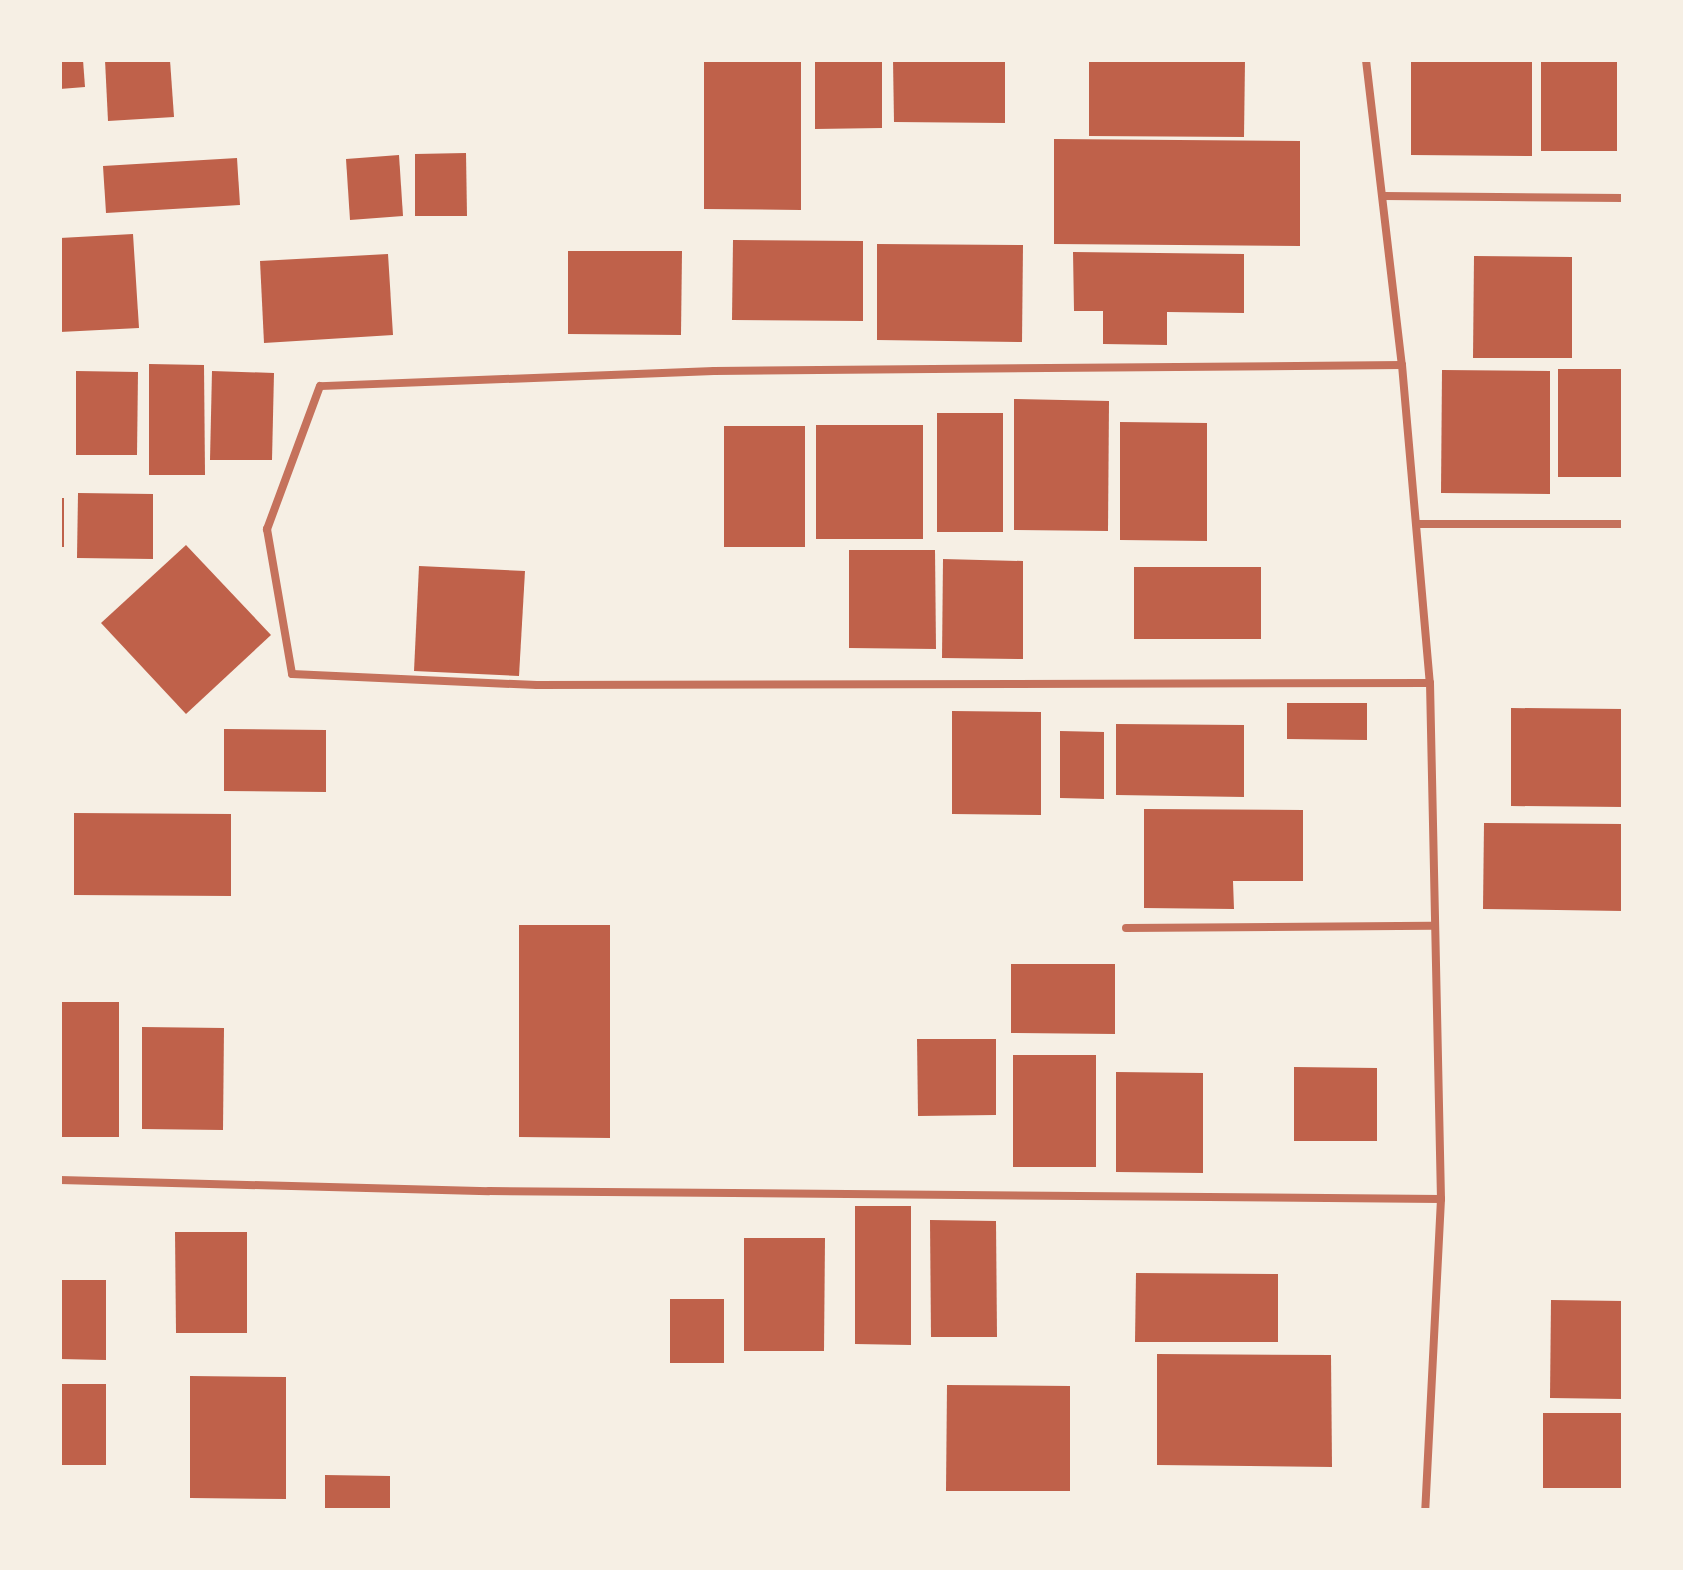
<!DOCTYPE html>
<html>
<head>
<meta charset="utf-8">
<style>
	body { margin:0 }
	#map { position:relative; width:1683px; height:1570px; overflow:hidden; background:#f6efe4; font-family:"IBM Plex Sans",sans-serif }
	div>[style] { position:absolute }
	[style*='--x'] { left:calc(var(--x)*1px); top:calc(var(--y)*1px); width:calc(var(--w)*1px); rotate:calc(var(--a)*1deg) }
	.building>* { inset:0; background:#bf614a }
	.minor>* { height:8px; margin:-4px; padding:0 4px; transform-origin:4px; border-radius:4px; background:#c5725c }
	span { translate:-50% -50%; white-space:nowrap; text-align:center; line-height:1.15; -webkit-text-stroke:8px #f6efe4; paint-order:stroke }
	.frame { position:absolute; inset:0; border:62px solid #f6efe4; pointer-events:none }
</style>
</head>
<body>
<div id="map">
	<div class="building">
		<div style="clip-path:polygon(60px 60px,83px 60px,85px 87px,60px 89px)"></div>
		<div style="clip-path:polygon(105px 60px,170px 60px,174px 117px,108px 121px)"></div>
		<div style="clip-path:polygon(704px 60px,801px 60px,801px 210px,704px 209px)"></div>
		<div style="clip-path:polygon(815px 60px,882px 60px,882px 128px,815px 129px)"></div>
		<div style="clip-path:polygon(893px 60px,1005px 60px,1005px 123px,894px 122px)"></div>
		<div style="clip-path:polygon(1089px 60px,1245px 60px,1244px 137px,1089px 136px)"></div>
		<div style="clip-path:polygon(1411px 60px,1532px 60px,1532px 156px,1411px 155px)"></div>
		<div style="clip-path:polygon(1541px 60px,1617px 60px,1617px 151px,1541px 151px)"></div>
		<div style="clip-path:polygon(1054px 139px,1300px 141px,1300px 246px,1054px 244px)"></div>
		<div style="clip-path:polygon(466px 153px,467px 216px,415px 216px,415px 154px)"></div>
		<div style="clip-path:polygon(399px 155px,403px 216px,350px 220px,346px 159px)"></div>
		<div style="clip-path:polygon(237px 158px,240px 205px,106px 213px,103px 166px)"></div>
		<div style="clip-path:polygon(133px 234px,139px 328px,60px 332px,60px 238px)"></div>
		<div style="clip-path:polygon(733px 240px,863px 241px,863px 321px,732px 320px)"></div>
		<div style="clip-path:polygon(877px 244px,1023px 245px,1022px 342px,877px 340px)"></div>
		<div style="clip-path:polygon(568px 251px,682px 251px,681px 335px,568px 334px)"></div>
		<div style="clip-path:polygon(1073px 252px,1244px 254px,1244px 313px,1167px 312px,1167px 345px,1103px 344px,1103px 311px,1074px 311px)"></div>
		<div style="clip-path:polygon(388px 254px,393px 335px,264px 343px,260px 261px)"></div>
		<div style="clip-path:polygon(1474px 256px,1572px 257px,1572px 358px,1473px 358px)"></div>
		<div style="clip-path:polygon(149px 364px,204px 365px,205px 475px,149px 475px)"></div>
		<div style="clip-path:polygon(1558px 369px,1623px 369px,1623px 477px,1558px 477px)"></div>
		<div style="clip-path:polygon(1442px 370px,1550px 371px,1550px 494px,1441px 493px)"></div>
		<div style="clip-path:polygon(76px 371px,138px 372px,137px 455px,76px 455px)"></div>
		<div style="clip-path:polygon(212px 371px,274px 373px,272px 460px,210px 460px)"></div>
		<div style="clip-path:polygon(1014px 399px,1109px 401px,1108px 531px,1014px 530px)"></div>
		<div style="clip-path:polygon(937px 413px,1003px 413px,1003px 532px,937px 532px)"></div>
		<div style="clip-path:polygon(1120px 422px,1207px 423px,1207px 541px,1120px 540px)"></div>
		<div style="clip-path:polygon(816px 425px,923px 425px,923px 539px,816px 539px)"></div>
		<div style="clip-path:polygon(724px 426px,805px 426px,805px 547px,724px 547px)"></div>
		<div style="clip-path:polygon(78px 493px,153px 494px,153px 559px,77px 558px)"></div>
		<div style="clip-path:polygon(60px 498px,64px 498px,64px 547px,60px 547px)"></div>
		<div style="clip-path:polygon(186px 545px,271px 635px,186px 714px,101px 623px)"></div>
		<div style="clip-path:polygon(849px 550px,935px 550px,936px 649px,849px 648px)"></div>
		<div style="clip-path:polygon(943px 559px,1023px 561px,1023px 659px,942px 658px)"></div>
		<div style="clip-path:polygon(419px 566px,525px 571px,519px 676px,414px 671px)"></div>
		<div style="clip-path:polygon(1134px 567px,1261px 567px,1261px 639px,1134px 639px)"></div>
		<div style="clip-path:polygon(1287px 703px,1367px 703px,1367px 740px,1287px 739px)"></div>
		<div style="clip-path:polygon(1511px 708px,1623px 709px,1623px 807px,1511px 806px)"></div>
		<div style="clip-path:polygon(952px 711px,1041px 712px,1041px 815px,952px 814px)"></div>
		<div style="clip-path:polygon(1116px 724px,1244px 725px,1244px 797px,1116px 795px)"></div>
		<div style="clip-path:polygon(224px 729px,326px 730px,326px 792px,224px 791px)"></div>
		<div style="clip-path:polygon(1060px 731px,1104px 732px,1104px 799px,1060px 798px)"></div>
		<div style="clip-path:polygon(1144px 809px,1303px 810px,1303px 881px,1233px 881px,1234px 909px,1144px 908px)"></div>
		<div style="clip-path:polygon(74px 813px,231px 814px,231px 896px,74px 895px)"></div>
		<div style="clip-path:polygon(1484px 823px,1623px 824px,1623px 911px,1483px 909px)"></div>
		<div style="clip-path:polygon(519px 925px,610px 925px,610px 1138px,519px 1137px)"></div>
		<div style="clip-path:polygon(1011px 964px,1115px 964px,1115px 1034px,1011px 1033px)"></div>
		<div style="clip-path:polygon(60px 1002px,119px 1002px,119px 1137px,60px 1137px)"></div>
		<div style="clip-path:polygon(142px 1027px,224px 1028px,223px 1130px,142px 1129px)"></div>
		<div style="clip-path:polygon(917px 1039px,996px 1039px,996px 1115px,918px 1116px)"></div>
		<div style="clip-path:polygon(1013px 1055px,1096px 1055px,1096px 1167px,1013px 1167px)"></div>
		<div style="clip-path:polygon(1294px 1067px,1377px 1068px,1377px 1141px,1294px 1141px)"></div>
		<div style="clip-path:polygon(1116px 1072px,1203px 1073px,1203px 1173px,1116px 1172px)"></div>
		<div style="clip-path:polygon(855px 1206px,911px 1206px,911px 1345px,855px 1344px)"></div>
		<div style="clip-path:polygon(930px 1220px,996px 1221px,997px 1337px,931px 1337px)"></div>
		<div style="clip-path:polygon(175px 1232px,247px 1232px,247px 1333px,176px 1333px)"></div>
		<div style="clip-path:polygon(744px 1238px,825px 1238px,824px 1351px,744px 1351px)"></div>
		<div style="clip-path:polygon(1136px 1273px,1278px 1274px,1278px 1342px,1135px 1342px)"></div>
		<div style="clip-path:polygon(60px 1280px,106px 1280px,106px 1360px,60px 1359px)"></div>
		<div style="clip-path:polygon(670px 1299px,724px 1299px,724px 1363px,670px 1363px)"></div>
		<div style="clip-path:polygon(1551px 1300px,1623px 1301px,1623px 1399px,1550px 1398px)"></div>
		<div style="clip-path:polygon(1157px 1354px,1331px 1355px,1332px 1467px,1157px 1465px)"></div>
		<div style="clip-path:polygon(190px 1376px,286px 1377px,286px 1499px,190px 1498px)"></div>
		<div style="clip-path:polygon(60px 1384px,106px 1384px,106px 1465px,60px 1465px)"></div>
		<div style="clip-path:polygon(947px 1385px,1070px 1386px,1070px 1491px,946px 1491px)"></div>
		<div style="clip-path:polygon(1543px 1413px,1623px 1413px,1623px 1488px,1543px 1488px)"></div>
		<div style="clip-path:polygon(325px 1475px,390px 1476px,390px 1510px,325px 1510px)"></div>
	</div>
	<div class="minor">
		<div style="--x:1366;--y:60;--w:307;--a:83.3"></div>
		<div style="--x:1402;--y:365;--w:319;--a:85"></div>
		<div style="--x:1430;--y:683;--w:516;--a:88.78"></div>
		<div style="--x:1441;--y:1199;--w:311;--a:92.9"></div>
		<div style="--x:1384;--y:196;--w:239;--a:0.5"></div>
		<div style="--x:1402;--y:365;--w:688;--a:179.5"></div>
		<div style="--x:714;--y:371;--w:394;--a:177.8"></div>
		<div style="--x:320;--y:386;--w:153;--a:110.3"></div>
		<div style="--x:267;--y:529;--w:147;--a:80.2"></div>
		<div style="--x:292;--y:674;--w:245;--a:2.6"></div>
		<div style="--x:537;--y:685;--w:893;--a:-0.13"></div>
		<div style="--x:1417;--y:524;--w:206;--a:0"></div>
		<div style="--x:1126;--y:928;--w:305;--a:-0.4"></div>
		<div style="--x:60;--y:1180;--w:429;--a:1.5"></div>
		<div style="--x:489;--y:1191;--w:952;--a:0.48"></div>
	</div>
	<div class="frame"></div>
</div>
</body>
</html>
